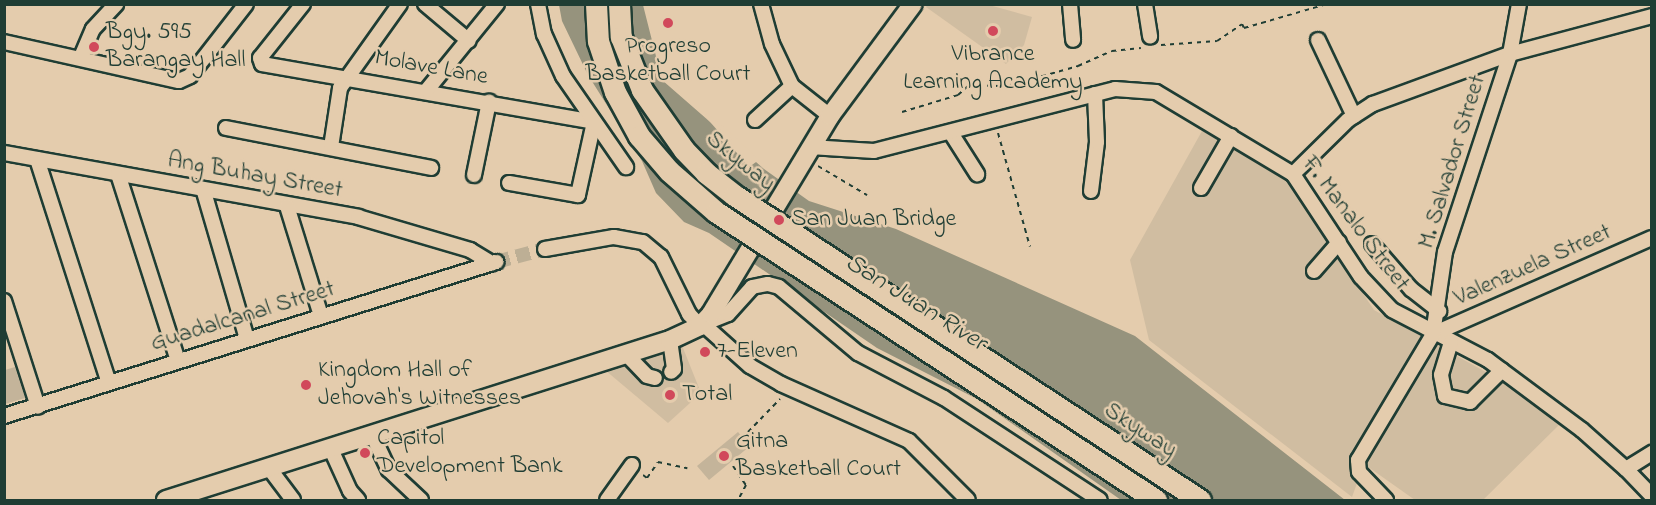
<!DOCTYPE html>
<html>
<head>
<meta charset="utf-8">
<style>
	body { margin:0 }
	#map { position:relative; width:1656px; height:505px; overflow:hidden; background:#e4ccad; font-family:"Indie Flower",sans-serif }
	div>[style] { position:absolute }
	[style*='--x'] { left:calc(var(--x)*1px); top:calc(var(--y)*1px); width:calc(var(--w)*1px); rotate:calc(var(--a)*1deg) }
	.built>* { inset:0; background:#d0bda1 }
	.green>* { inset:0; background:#c4b49a }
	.water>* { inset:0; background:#96937d }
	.pier>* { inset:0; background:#e4ccad }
	.minor-tunnel>* { height:14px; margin-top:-7px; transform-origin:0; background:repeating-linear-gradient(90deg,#bdaf95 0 14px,transparent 0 21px) }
	.path>* { height:2px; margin-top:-1px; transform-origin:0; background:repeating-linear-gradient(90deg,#1f3d34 0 4.5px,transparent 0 9px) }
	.roads { filter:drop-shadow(2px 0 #1f3d34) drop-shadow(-2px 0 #1f3d34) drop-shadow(0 2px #1f3d34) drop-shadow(0 -2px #1f3d34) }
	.minor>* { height:14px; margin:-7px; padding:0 7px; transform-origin:7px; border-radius:7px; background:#e4ccad }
	.major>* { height:18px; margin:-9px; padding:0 9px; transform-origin:9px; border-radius:9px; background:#e4ccad }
	.bridges { filter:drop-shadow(2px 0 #1f3d34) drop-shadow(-2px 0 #1f3d34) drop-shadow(0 2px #1f3d34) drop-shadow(0 -2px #1f3d34) }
	.highway-bridge>* { height:21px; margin:-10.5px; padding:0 10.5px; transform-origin:10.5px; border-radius:10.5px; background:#e4ccad }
	.dots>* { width:16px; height:16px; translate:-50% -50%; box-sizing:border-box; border:3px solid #e4ccad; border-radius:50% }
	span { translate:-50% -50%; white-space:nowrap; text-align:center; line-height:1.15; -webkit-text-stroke:5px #e4ccad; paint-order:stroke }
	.poi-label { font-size:24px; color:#1f3d34 }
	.left { translate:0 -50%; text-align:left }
	.street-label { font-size:24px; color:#1f3d34 }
	.water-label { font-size:26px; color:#2b463b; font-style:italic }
	.frame { position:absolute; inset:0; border:6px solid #1f3d34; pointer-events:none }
</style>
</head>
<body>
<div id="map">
	<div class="built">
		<div style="clip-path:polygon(928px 4px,989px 5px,1032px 17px,1024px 45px,1006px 64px,926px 7px)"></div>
		<div style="clip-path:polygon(1202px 131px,1284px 176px,1374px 310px,1502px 381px,1559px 425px,1483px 500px,1415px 500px,1364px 464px,1352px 497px,1149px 340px,1130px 260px)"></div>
		<div style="clip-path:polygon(681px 343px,701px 393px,668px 423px,605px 370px)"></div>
	</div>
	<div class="green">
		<div style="clip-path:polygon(15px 367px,25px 398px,5px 404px,5px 370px)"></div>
		<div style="clip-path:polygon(738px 432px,750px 446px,709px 480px,697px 466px)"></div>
	</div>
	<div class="water">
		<div style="clip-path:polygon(559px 5px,643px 5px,662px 80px,764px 169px,809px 201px,896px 229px,1135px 336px,1345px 500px,1121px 500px,977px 399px,877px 348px,709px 233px,684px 222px,656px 193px,642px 161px,588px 75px,562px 21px)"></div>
	</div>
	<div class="pier">
		<div style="clip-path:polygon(707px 113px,732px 134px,759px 160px,749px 167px,705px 116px)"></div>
	</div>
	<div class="minor-tunnel">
		<div style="--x:496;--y:262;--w:51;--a:-14.9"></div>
	</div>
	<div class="path">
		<div style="--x:1161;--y:45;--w:56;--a:-4.1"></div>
		<div style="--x:1217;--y:41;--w:30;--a:-34"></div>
		<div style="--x:1242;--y:24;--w:4;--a:63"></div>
		<div style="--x:1244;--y:28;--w:86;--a:-16.1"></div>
		<div style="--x:902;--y:112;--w:59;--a:-16.9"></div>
		<div style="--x:958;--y:95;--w:15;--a:-42"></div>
		<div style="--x:969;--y:85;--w:38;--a:2"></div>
		<div style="--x:1007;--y:86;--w:74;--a:-15.7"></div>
		<div style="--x:1078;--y:66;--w:37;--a:-24"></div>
		<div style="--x:1112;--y:51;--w:29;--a:-6"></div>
		<div style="--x:998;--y:133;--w:118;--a:74.3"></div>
		<div style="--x:818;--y:166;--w:57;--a:30.6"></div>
		<div style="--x:748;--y:432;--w:46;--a:-45.9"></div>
		<div style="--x:733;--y:466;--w:23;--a:56"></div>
		<div style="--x:746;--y:485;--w:17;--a:118"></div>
		<div style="--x:643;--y:475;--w:5;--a:37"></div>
		<div style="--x:647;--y:478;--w:19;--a:-55"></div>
		<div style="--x:658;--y:462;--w:30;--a:12"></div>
	</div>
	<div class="roads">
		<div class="minor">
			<div style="--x:303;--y:4;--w:69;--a:128.5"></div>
			<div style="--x:260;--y:58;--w:6;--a:72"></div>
			<div style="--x:262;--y:64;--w:337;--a:9.9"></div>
			<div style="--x:594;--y:122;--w:75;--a:102.4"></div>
			<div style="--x:578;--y:195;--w:70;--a:-170.1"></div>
			<div style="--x:425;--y:4;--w:57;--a:40.1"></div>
			<div style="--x:538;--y:4;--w:31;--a:79"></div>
			<div style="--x:544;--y:34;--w:46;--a:65.7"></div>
			<div style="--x:563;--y:76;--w:111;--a:55.3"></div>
			<div style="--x:761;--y:4;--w:41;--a:74.6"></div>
			<div style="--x:772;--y:44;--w:47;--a:64.5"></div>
			<div style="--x:792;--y:86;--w:48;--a:38.3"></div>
			<div style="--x:1070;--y:4;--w:36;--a:85"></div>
			<div style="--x:1145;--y:4;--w:33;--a:81"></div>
			<div style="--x:1318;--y:40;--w:84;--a:64.7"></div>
			<div style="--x:4;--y:42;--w:179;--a:12.6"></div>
			<div style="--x:179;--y:81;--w:12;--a:-24"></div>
			<div style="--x:190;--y:76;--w:91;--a:-52.1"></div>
			<div style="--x:81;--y:57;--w:30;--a:-67"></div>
			<div style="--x:93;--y:29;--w:34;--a:-47"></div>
			<div style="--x:427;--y:90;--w:111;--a:-50.9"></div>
			<div style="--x:755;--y:120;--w:50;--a:-42.6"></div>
			<div style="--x:226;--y:128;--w:209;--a:11"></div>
			<div style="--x:951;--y:133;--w:49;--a:57.6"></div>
			<div style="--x:331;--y:147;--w:60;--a:-81.3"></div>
			<div style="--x:340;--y:88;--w:103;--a:-54.5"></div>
			<div style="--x:810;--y:147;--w:64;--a:3.6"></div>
			<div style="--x:874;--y:151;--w:249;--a:-14.4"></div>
			<div style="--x:1115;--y:89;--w:41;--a:4.2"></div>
			<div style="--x:1156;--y:92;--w:160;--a:30.9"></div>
			<div style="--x:1293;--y:174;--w:123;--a:56.6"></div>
			<div style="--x:1361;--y:277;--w:45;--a:46.8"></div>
			<div style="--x:1392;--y:310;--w:108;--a:27.5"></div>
			<div style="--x:1488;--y:360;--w:117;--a:36.7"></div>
			<div style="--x:1582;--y:430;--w:59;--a:41.6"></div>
			<div style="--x:1626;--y:469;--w:37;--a:46"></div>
			<div style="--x:4;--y:153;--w:360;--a:10.2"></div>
			<div style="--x:358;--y:217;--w:117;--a:16.4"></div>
			<div style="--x:470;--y:250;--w:26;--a:31"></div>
			<div style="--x:37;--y:159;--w:235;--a:72.2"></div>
			<div style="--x:118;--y:174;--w:196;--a:72.2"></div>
			<div style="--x:1293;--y:174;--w:77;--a:-44.5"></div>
			<div style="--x:1348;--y:120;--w:30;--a:-33"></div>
			<div style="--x:1373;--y:104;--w:146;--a:-20.1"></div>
			<div style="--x:1510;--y:54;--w:147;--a:-15"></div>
			<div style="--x:474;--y:175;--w:75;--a:-78.4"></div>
			<div style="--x:1201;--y:188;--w:60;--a:-60"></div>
			<div style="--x:1091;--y:191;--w:49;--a:-83"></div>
			<div style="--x:1097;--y:142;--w:48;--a:-92.4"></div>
			<div style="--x:204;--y:192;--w:153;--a:73.7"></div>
			<div style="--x:287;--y:206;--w:115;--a:72.8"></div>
			<div style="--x:1372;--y:244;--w:60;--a:49.1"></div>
			<div style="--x:1411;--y:289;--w:36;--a:38"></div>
			<div style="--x:545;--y:249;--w:70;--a:-9.9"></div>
			<div style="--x:614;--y:237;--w:29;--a:10"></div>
			<div style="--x:643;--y:242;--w:23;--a:40"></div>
			<div style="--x:661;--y:257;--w:64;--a:63.8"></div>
			<div style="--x:689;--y:314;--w:16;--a:47"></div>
			<div style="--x:1314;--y:271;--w:38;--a:-49"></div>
			<div style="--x:4;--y:301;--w:111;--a:72.2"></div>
			<div style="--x:703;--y:324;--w:27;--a:-22"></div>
			<div style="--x:728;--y:314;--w:36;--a:-48"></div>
			<div style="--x:752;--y:287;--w:16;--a:-11"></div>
			<div style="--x:768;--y:284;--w:11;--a:15"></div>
			<div style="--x:779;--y:287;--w:103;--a:39.9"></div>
			<div style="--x:858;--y:353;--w:97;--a:27.6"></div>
			<div style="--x:944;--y:398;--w:186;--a:33.2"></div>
			<div style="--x:703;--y:324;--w:63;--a:41.8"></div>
			<div style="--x:750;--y:366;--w:36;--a:30"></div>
			<div style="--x:781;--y:384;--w:140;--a:24"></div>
			<div style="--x:909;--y:441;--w:83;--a:45"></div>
			<div style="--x:1433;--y:334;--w:239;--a:-23.7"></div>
			<div style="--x:670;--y:340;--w:29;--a:82"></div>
			<div style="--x:674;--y:369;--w:4;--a:135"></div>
			<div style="--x:1451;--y:342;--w:34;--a:107"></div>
			<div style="--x:1441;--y:375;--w:21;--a:79"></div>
			<div style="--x:1445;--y:396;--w:26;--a:13"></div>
			<div style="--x:1470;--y:402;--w:45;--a:-45"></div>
			<div style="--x:626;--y:354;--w:30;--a:46"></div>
			<div style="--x:647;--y:376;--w:8;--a:14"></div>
			<div style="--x:4;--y:416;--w:516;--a:-17.38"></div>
			<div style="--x:372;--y:434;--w:40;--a:65"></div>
			<div style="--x:389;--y:470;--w:44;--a:43.2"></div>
			<div style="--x:330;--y:447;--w:48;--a:65.6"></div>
			<div style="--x:350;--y:491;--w:12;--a:48"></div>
			<div style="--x:269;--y:468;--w:40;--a:53"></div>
			<div style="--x:1626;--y:469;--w:31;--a:-32"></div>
			<div style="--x:607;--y:500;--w:43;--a:-54.5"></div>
			<div style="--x:1386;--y:500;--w:39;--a:-134"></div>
			<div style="--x:1359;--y:472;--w:12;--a:-95"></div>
			<div style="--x:1358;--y:460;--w:147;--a:-59.2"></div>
			<div style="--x:1433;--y:334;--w:83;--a:-81.7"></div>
			<div style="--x:1445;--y:252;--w:208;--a:-71.8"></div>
			<div style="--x:1510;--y:54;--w:51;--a:-79.8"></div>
		</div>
		<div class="major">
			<div style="--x:166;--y:500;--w:529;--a:-17.61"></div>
			<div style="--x:670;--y:340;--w:33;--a:-25"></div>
			<div style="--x:700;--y:326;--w:16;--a:-47"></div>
			<div style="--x:711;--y:314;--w:231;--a:-59"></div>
			<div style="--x:830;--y:116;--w:139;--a:-53.5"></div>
		</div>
	</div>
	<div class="bridges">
		<div class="highway-bridge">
			<div style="--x:596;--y:4;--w:37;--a:87"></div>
			<div style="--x:598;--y:41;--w:54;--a:71.6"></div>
			<div style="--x:615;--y:92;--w:50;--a:61.4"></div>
			<div style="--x:639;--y:136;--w:46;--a:49.4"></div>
			<div style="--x:669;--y:171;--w:62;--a:41.1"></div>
			<div style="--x:716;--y:212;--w:526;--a:33.21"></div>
			<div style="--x:619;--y:4;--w:33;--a:87"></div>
			<div style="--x:621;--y:37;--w:57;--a:68.4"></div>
			<div style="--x:642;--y:90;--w:73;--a:55"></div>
			<div style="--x:684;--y:150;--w:32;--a:46"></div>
			<div style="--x:706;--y:173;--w:36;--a:38"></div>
			<div style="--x:734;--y:195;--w:557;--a:33.21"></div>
		</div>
	</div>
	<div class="dots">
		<div style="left:668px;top:23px;background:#d1495b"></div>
		<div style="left:993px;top:31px;background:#d1495b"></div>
		<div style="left:94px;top:47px;background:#d1495b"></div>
		<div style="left:779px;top:220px;background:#d1495b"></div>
		<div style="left:705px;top:352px;background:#d1495b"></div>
		<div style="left:306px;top:385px;background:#d1495b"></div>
		<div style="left:670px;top:395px;background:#d1495b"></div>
		<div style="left:365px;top:453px;background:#d1495b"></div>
		<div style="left:724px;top:456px;background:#d1495b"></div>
	</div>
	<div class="poi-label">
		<span class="left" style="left:106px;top:47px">Bgy. 595<br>Barangay Hall</span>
		<span style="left:668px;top:61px">Progreso<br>Basketball Court</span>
		<span style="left:993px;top:69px">Vibrance<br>Learning Academy</span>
		<span class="left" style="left:791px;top:220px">San Juan Bridge</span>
		<span class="left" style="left:717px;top:352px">7-Eleven</span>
		<span class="left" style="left:318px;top:385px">Kingdom Hall of<br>Jehovah's Witnesses</span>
		<span class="left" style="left:682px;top:395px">Total</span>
		<span class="left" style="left:377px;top:453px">Capitol<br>Development Bank</span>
		<span class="left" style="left:736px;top:456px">Gitna<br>Basketball Court</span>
	</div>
	<div class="street-label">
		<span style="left:431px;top:68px;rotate:10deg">Molave Lane</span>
		<span style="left:740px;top:162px;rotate:39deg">Skyway</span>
		<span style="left:1453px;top:162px;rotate:-73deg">M. Salvador Street</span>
		<span style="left:255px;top:176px;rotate:10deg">Ang Buhay Street</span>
		<span style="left:1355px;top:224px;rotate:53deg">F. Manalo Street</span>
		<span style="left:1533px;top:266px;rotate:-24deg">Valenzuela Street</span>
		<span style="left:243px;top:317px;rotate:-17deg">Guadalcanal Street</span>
		<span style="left:1140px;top:431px;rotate:33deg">Skyway</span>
	</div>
	<div class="water-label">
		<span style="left:915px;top:304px;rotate:32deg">San Juan River</span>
	</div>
	<div class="frame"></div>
</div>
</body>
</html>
